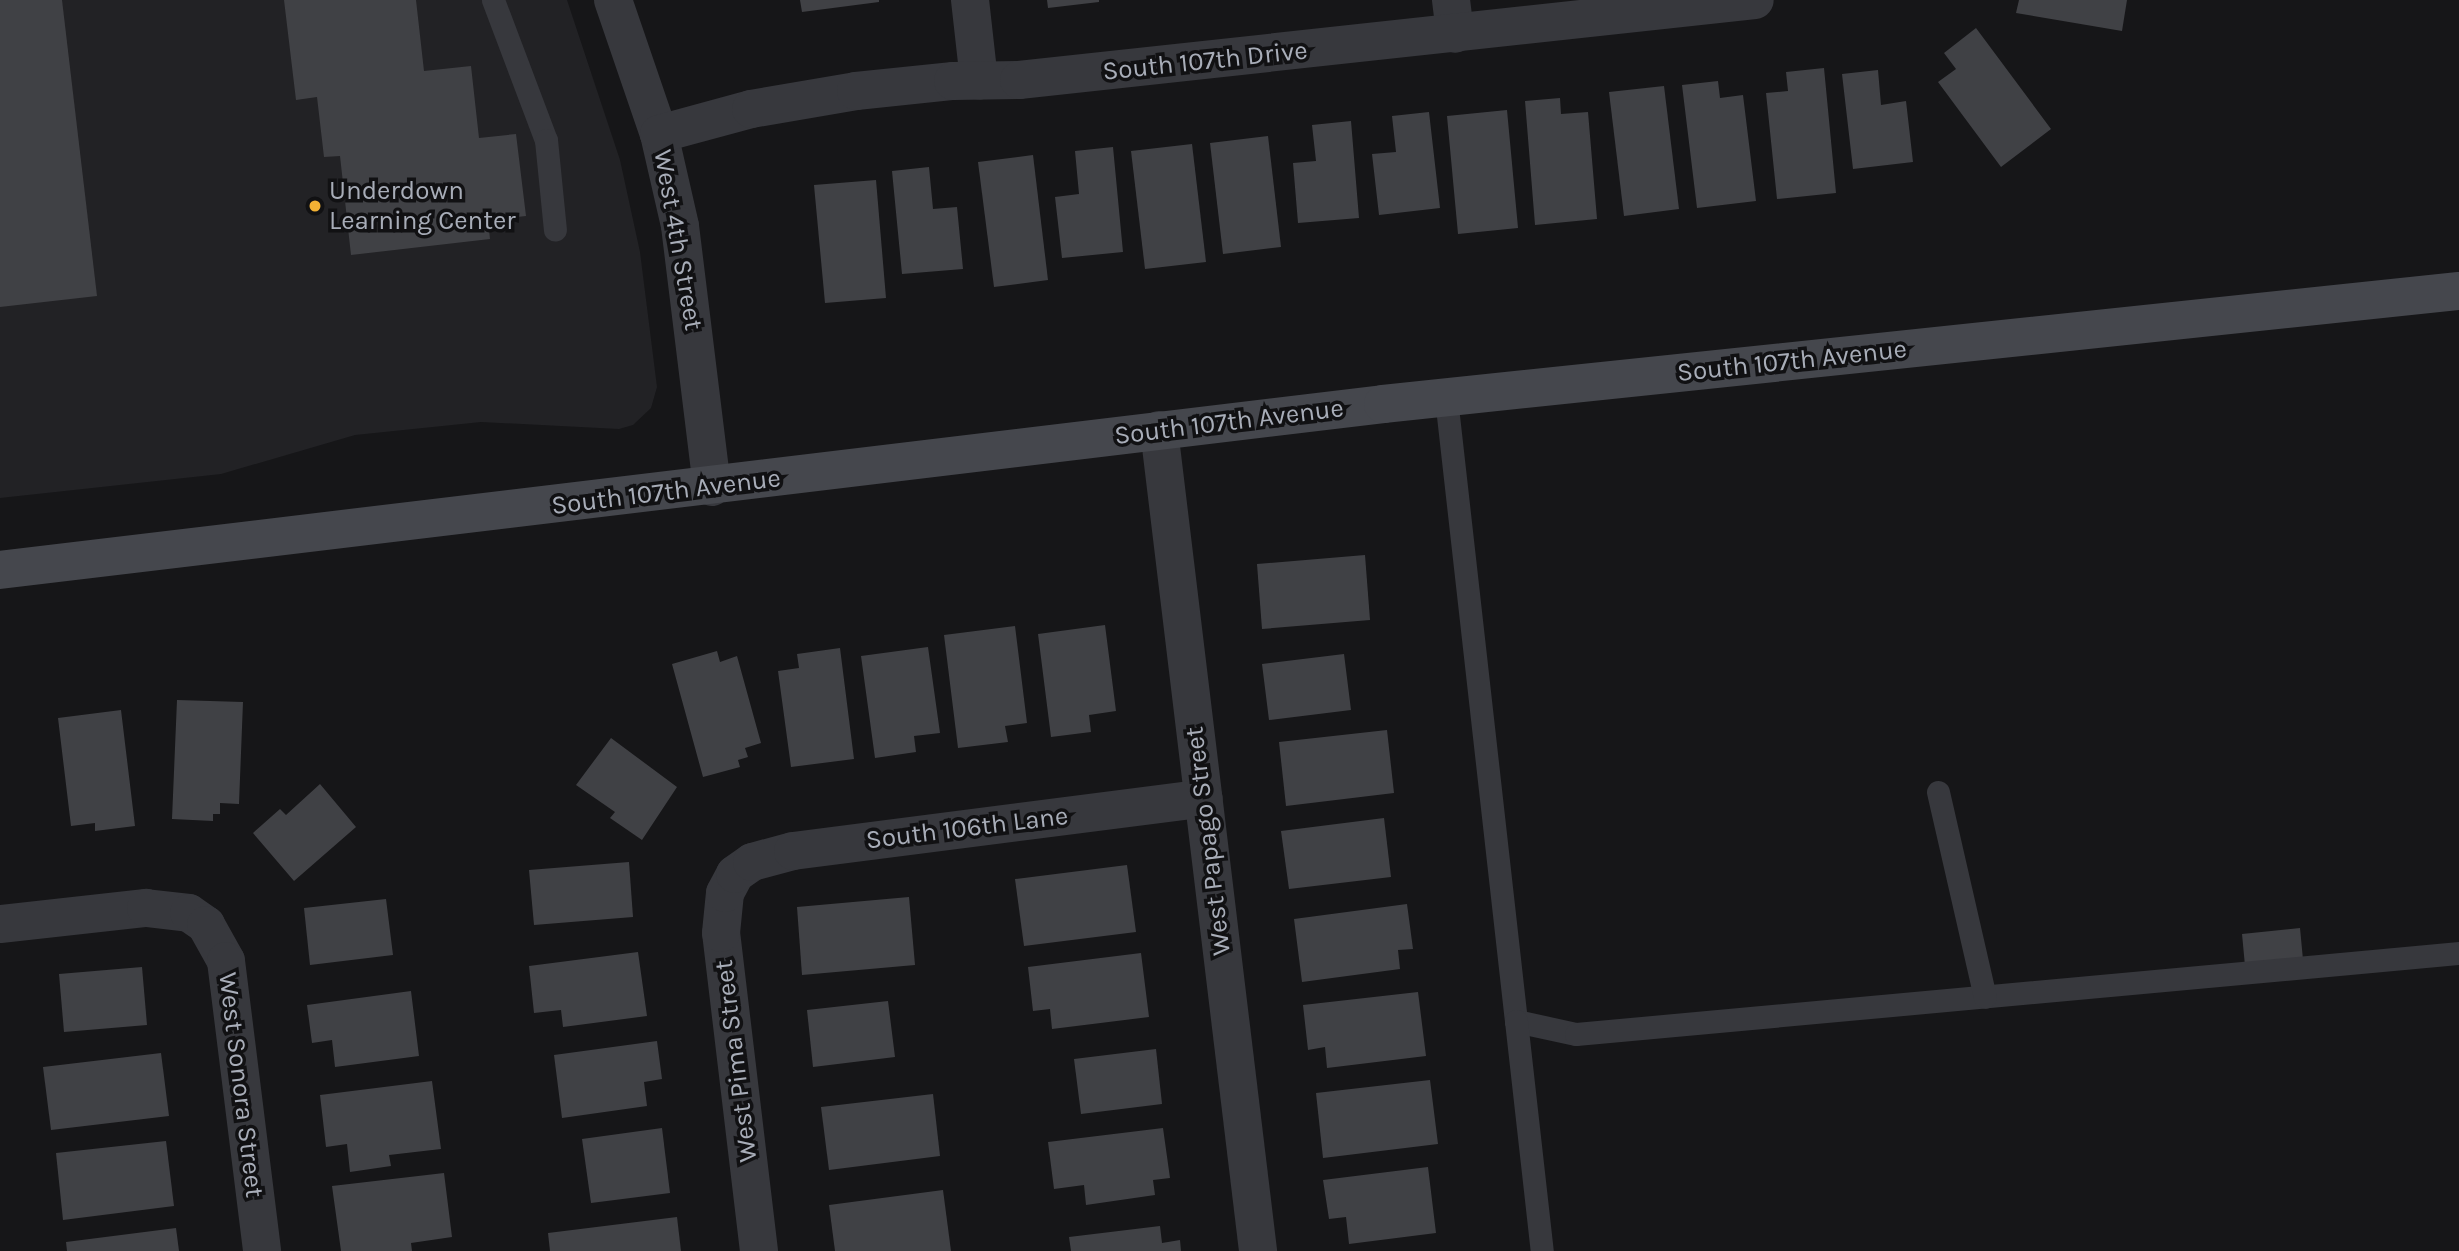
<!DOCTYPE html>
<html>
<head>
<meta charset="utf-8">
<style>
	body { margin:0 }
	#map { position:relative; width:2459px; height:1251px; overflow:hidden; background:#161618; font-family:Karla,sans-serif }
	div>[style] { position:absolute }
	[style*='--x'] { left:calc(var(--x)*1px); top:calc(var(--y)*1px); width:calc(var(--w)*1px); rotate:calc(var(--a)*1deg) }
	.built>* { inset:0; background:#222225 }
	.building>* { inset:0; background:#404145 }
	.service>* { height:23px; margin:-11.5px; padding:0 11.5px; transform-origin:11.5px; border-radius:11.5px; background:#37383d }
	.minor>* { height:38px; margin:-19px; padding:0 19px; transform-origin:19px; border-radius:19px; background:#37383d }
	.secondary>* { height:38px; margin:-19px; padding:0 19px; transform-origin:19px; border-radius:19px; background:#45474d }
	.dots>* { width:19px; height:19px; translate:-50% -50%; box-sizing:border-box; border:4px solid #111113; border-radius:50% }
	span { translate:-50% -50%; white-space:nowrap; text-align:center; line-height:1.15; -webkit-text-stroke:7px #111113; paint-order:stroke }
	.street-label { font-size:26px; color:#a8adb8 }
	.poi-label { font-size:26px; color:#a8adb8 }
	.left { translate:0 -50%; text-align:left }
</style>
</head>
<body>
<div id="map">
	<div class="built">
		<div style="clip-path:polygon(0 0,567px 0,620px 160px,640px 252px,657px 387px,651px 408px,633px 425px,619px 429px,481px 422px,355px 435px,221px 474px,0 498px)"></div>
	</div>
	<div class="building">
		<div style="clip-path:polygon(0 0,62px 0,97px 296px,0 307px)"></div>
		<div style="clip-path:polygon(284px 0,416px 0,424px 71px,471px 66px,479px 138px,516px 134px,526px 216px,488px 220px,490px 239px,351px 255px,340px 156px,324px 157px,317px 97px,296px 100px)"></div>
		<div style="clip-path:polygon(800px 0,879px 0,879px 2px,802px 12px)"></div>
		<div style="clip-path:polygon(1047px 0,1099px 0,1099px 2px,1048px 8px)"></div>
		<div style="clip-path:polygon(2019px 0,2127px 0,2122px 31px,2016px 13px)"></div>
		<div style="clip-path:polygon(1976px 28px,2051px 129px,2001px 167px,1938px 82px,1956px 69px,1944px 53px)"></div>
		<div style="clip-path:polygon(1824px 68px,1836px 193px,1777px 199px,1766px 93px,1788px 91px,1786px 72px)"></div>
		<div style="clip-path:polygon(1878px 70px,1881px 105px,1906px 101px,1913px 162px,1853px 169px,1842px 74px)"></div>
		<div style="clip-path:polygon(1718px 81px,1720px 98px,1743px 95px,1756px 201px,1697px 208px,1682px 85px)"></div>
		<div style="clip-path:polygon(1664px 86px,1679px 209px,1624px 216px,1609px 92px)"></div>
		<div style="clip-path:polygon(1560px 98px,1561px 114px,1588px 112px,1597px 219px,1535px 225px,1525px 101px)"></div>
		<div style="clip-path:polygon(1507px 110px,1518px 228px,1458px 234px,1447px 116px)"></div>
		<div style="clip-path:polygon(1429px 112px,1440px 208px,1379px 215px,1372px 154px,1396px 152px,1392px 116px)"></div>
		<div style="clip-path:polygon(1351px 121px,1359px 218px,1298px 223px,1293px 163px,1316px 161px,1312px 125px)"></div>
		<div style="clip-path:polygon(1268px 136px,1281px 247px,1223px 254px,1210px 143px)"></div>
		<div style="clip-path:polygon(1192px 144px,1206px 262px,1145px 269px,1131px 151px)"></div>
		<div style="clip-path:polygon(1113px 147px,1123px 252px,1062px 258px,1055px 197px,1079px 194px,1075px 151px)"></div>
		<div style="clip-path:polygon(1033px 155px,1048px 280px,994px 287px,978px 162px)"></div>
		<div style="clip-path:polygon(929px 167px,933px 209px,957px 207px,963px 269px,902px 274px,892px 171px)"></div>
		<div style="clip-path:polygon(876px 180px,886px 298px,825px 303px,814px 185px)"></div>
		<div style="clip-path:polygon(1365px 555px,1370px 620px,1262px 629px,1257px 564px)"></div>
		<div style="clip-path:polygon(1105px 625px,1116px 711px,1089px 715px,1091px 732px,1051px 737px,1038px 634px)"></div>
		<div style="clip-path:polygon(1015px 626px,1027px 723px,1005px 726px,1008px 742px,958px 748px,944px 635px)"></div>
		<div style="clip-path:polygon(928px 647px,940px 733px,914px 736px,916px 752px,875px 758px,861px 656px)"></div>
		<div style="clip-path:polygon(840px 648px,854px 759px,791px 767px,778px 671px,799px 668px,797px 654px)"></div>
		<div style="clip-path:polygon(717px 651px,720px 662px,737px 656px,761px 743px,745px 748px,748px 757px,738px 760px,740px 767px,703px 777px,672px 664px)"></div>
		<div style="clip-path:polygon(1344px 654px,1351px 710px,1269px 720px,1262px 664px)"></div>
		<div style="clip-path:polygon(177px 700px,243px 702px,239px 804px,220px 803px,220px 814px,213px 814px,213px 821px,172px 819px)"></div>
		<div style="clip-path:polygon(121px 710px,135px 826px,95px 831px,95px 823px,71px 826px,58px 718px)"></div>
		<div style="clip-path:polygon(1387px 730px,1394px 793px,1286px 806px,1279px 742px)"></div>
		<div style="clip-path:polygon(611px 738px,677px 787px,642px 840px,610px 818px,615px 812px,576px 785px)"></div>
		<div style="clip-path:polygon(320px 784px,356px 827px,294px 881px,253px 833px,280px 809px,286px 815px)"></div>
		<div style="clip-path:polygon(1384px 818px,1391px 877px,1289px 889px,1281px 831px)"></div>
		<div style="clip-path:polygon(629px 862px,633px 917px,534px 925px,529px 870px)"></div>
		<div style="clip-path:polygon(1127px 865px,1136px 932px,1024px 946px,1015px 879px)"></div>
		<div style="clip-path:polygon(909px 897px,915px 965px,802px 975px,797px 907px)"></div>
		<div style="clip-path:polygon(386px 899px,393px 955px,310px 965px,304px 908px)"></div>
		<div style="clip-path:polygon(1407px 904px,1413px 949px,1398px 950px,1400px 969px,1302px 982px,1294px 919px)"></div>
		<div style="clip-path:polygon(2300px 928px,2303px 960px,2245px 966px,2242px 934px)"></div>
		<div style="clip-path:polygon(638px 952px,647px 1016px,563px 1027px,561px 1010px,534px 1013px,529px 966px)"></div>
		<div style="clip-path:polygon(1141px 953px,1149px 1017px,1052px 1029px,1050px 1009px,1033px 1011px,1028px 967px)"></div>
		<div style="clip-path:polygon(142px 967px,147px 1025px,64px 1032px,59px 974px)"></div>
		<div style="clip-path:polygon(411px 991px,419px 1056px,335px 1067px,332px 1040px,312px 1043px,307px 1005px)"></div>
		<div style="clip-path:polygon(1418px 992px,1426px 1056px,1327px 1068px,1325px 1047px,1308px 1050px,1303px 1005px)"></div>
		<div style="clip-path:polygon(888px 1001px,895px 1057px,813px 1067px,807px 1010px)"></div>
		<div style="clip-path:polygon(657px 1041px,662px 1079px,644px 1082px,647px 1106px,562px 1118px,554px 1055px)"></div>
		<div style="clip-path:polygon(1156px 1049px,1162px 1104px,1081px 1114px,1074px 1059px)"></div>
		<div style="clip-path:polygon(161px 1053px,169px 1116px,51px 1130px,43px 1067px)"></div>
		<div style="clip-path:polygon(1430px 1080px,1438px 1144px,1323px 1158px,1316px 1093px)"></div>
		<div style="clip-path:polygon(432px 1081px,441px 1149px,389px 1155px,391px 1166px,350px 1172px,347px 1144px,326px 1147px,320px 1095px)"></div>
		<div style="clip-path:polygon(933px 1094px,940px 1156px,829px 1170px,821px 1107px)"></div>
		<div style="clip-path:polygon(662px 1128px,670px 1193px,591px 1203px,582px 1139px)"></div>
		<div style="clip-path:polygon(1163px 1128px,1170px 1178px,1153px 1180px,1155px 1195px,1086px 1205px,1084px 1185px,1054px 1189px,1048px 1142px)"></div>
		<div style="clip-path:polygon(166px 1141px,174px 1206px,63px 1220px,56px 1153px)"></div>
		<div style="clip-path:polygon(1428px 1167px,1436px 1233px,1349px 1244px,1346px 1217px,1329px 1219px,1323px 1180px)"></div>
		<div style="clip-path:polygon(444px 1173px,452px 1237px,411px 1243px,412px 1251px,341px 1251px,332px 1186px)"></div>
		<div style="clip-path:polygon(943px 1190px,951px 1251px,835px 1251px,829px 1205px)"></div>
		<div style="clip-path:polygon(677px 1217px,681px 1251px,550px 1251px,548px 1233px)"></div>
		<div style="clip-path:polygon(1160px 1226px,1162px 1243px,1180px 1240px,1181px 1251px,1071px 1251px,1069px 1237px)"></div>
		<div style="clip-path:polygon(176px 1228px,179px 1251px,67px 1251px,66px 1242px)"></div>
	</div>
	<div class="service">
		<div style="--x:493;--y:0;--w:150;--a:69.3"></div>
		<div style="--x:546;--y:140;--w:90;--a:84.3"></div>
		<div style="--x:1446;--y:398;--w:627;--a:83.59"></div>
		<div style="--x:1516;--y:1021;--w:61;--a:12.2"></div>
		<div style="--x:1576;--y:1034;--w:887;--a:-5.24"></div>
		<div style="--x:1938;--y:792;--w:210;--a:77.1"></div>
		<div style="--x:1516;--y:1021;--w:231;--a:83.6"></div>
	</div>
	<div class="minor">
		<div style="--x:613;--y:0;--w:142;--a:71.1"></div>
		<div style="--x:659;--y:134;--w:94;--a:77.1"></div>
		<div style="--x:680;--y:226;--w:263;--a:83"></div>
		<div style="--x:970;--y:0;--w:81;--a:83.6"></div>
		<div style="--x:1451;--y:0;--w:34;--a:83"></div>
		<div style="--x:659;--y:134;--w:95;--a:-15.2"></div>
		<div style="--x:751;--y:109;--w:107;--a:-9.7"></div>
		<div style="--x:856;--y:91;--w:98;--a:-5.9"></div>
		<div style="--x:953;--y:81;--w:66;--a:-0.9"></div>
		<div style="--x:1019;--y:80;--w:740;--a:-6.2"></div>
		<div style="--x:1159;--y:430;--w:827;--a:83.12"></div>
		<div style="--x:0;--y:924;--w:147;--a:-6.3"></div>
		<div style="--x:146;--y:908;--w:43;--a:6.6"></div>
		<div style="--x:189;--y:913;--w:21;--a:35"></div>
		<div style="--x:206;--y:925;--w:41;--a:60.9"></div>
		<div style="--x:226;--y:961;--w:292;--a:82.9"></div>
		<div style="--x:759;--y:1251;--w:320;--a:-96.8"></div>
		<div style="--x:721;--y:933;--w:40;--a:-84.3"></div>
		<div style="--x:725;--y:893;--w:21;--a:-62"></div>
		<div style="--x:735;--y:874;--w:21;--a:-35"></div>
		<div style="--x:752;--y:862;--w:42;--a:-15"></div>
		<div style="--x:793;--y:851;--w:414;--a:-7.3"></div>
	</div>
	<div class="secondary">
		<div style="--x:0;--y:570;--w:1393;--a:-6.84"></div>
		<div style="--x:1383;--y:404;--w:1082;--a:-6"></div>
	</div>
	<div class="dots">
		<div style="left:315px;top:206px;background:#f2b134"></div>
	</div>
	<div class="street-label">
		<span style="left:1205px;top:61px;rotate:-6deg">South 107th Drive</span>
		<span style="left:678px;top:240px;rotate:80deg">West 4th Street</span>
		<span style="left:1792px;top:361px;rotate:-6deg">South 107th Avenue</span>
		<span style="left:1229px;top:422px;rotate:-7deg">South 107th Avenue</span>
		<span style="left:666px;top:492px;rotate:-7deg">South 107th Avenue</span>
		<span style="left:967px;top:828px;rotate:-7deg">South 106th Lane</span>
		<span style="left:1208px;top:841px;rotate:-97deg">West Papago Street</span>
		<span style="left:736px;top:1061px;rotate:-97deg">West Pima Street</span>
		<span style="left:241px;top:1085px;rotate:83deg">West Sonora Street</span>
	</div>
	<div class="poi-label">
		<span class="left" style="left:329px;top:206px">Underdown<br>Learning Center</span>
	</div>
</div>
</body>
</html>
